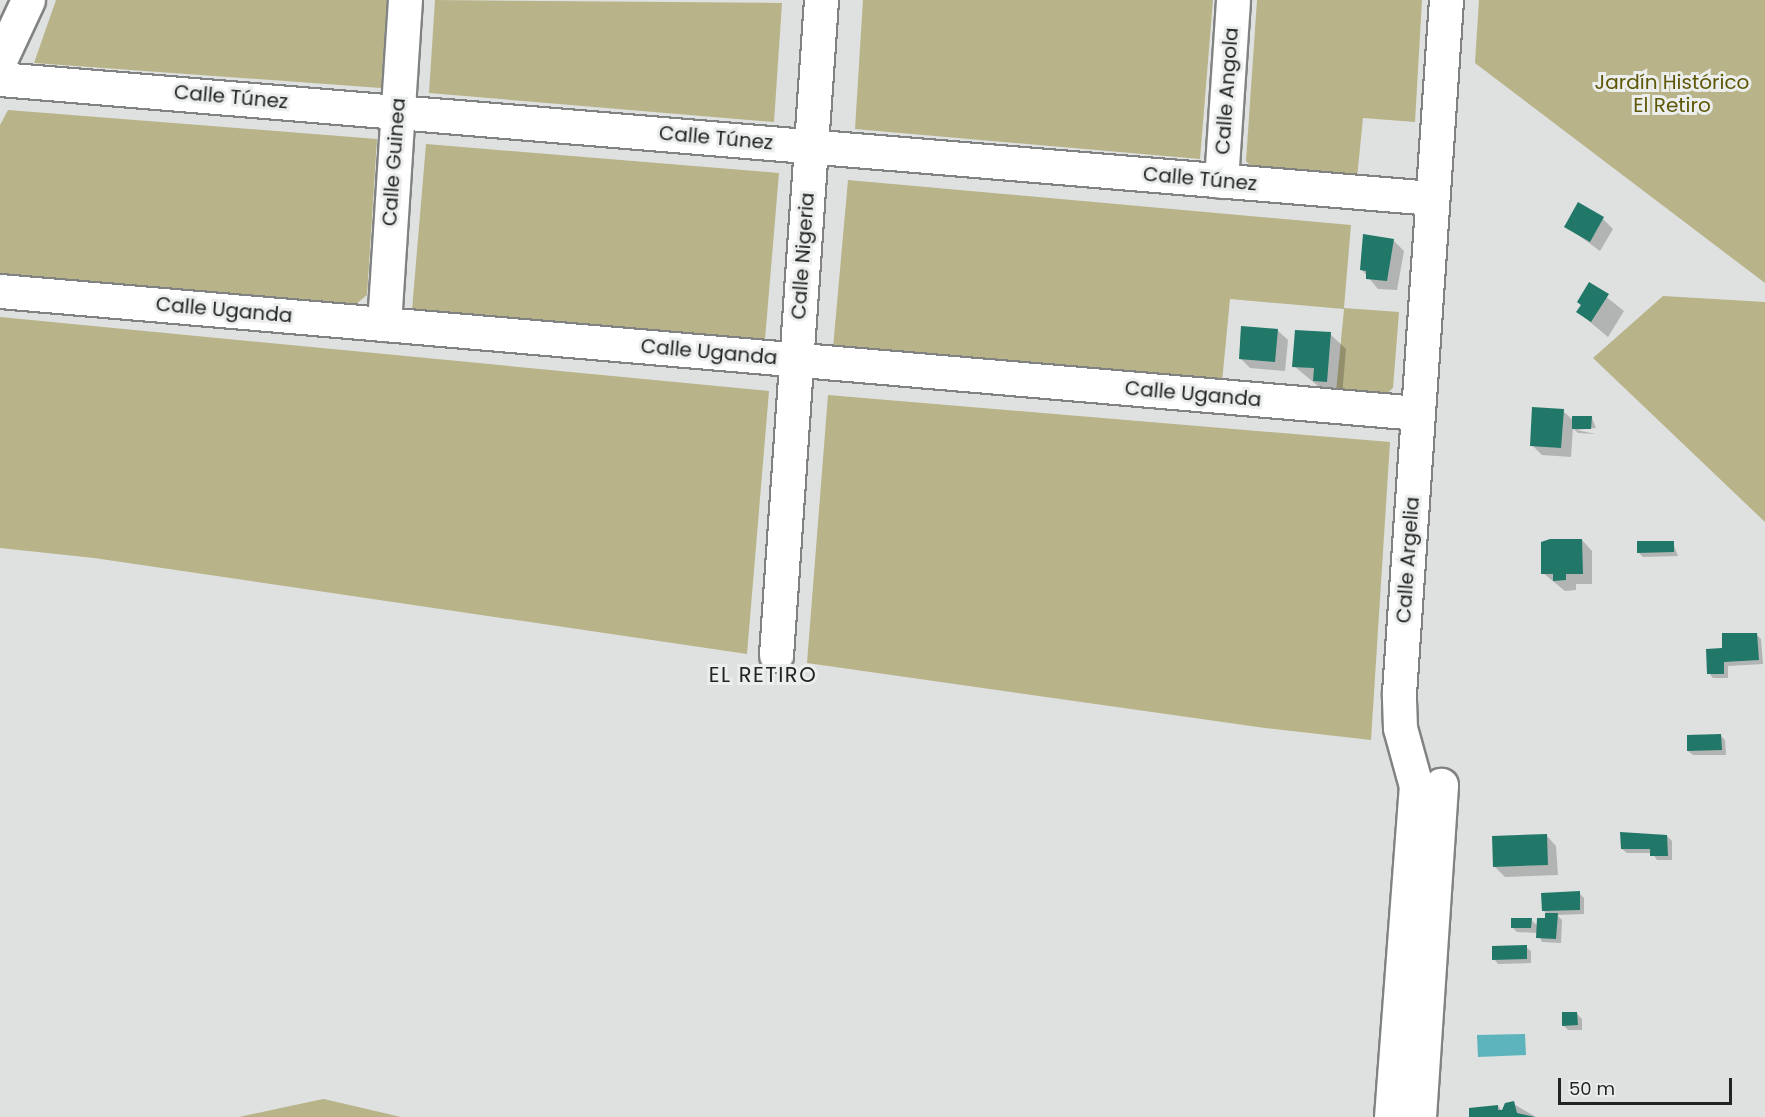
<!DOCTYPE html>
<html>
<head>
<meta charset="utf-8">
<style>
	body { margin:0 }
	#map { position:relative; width:1765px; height:1117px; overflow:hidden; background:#dee1df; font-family:Poppins,sans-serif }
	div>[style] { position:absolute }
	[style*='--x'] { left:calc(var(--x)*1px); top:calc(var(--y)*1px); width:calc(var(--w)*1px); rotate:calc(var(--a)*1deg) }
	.green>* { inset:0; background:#b8b389 }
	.water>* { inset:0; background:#5eb4bd }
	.shadow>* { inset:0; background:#0003 }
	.building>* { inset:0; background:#217869 }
	.roads { filter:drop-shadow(2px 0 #808381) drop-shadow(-2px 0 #808381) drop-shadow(0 2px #808381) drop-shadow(0 -2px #808381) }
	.minor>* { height:33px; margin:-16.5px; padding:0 16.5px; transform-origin:16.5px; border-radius:16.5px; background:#fff }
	span { translate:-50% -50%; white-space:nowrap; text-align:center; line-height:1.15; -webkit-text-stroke:6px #ebeeec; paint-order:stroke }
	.park-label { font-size:20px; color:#5f5708 }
	.street-label { font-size:20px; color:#222423 }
	.neighbourhood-label { font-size:21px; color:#222423; letter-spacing:1.5px }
	.scale { position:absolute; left:1558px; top:1078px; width:174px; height:27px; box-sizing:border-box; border:3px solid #222423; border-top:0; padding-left:8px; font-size:18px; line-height:21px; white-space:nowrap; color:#222423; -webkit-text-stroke:4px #ebeeec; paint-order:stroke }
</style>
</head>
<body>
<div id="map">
	<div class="green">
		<div style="clip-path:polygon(56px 0,387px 0,381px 88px,34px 63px)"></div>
		<div style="clip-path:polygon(435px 0,782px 3px,774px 122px,429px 93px)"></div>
		<div style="clip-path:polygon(863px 0,1213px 0,1200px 159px,855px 129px)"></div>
		<div style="clip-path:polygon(1257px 0,1422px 0,1415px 122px,1363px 118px,1357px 178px,1256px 171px,1246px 161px)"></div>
		<div style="clip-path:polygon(1479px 0,1765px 0,1765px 283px,1475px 63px)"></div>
		<div style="clip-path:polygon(8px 110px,377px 139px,367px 295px,356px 304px,0 275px,0 125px)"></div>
		<div style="clip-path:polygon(426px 144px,779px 173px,765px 339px,412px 310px)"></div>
		<div style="clip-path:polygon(848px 180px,1351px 225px,1344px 308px,1399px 312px,1393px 388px,1383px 397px,1336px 392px,1344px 309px,1230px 299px,1222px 382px,833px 348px)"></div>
		<div style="clip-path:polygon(1663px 296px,1765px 302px,1765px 522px,1593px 358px)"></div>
		<div style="clip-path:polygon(0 317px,769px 391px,747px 654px,94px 558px,0 548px)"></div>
		<div style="clip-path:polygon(828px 395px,1390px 442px,1371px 740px,1265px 728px,807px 663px)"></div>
		<div style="clip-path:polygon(324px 1099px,401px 1117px,239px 1117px,323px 1099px)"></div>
	</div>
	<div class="water">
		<div style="clip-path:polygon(1525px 1034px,1526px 1055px,1478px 1057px,1477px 1035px)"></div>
	</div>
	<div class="shadow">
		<div style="clip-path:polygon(1603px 219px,1613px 229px,1600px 251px,1566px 226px)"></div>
		<div style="clip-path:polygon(1393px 240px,1404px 251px,1397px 290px,1378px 289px,1362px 270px)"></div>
		<div style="clip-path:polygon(1590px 284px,1624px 311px,1608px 337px,1578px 312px)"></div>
		<div style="clip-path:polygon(1277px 330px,1288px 340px,1285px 371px,1250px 368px,1240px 358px)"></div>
		<div style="clip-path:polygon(1330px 334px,1346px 349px,1342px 396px,1330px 396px,1294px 366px)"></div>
		<div style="clip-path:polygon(1563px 411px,1574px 421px,1592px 418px,1596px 428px,1576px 430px,1596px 434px,1578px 433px,1573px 428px,1571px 457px,1542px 455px,1532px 445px)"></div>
		<div style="clip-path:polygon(1582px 540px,1592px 551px,1592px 584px,1576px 584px,1576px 590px,1565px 591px,1543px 573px)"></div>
		<div style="clip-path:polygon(1673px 543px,1678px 556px,1643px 557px,1638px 552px)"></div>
		<div style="clip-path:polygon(1756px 634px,1761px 639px,1763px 664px,1728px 666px,1728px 678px,1713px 678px,1709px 673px,1723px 650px)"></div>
		<div style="clip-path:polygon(1721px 736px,1725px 740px,1726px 755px,1693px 755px,1688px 751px)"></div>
		<div style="clip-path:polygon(1546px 835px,1556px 846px,1558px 875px,1505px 877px,1495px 867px)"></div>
		<div style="clip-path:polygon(1667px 836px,1672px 841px,1672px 860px,1657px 860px,1652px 853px,1627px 853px,1622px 849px)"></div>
		<div style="clip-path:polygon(1579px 893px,1584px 898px,1584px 914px,1557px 915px,1562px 920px,1561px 943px,1542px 942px,1538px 933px,1517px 932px,1512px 927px,1531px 920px,1538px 926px,1538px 919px,1550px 917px,1543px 910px)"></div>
		<div style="clip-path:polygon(1526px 947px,1531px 951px,1531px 963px,1498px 964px,1494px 959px)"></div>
		<div style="clip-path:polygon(1577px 1014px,1582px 1019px,1582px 1030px,1568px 1030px,1563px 1025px)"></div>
		<div style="clip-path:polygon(1510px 1102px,1536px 1117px,1471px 1117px,1498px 1106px,1503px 1112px)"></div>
	</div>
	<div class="building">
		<div style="clip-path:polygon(1578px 202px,1604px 217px,1590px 242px,1564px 227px)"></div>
		<div style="clip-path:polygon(1363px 234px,1394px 239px,1387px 281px,1366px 279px,1366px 271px,1360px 270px)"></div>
		<div style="clip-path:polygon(1589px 282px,1609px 294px,1591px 322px,1576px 312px,1581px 305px,1577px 302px)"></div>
		<div style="clip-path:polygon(1241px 326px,1278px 329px,1275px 362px,1239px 359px)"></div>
		<div style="clip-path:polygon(1295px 330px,1331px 332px,1327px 382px,1313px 381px,1314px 368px,1292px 367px)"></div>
		<div style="clip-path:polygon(1532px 407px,1564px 409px,1561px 448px,1530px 446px)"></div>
		<div style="clip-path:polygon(1572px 416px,1592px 416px,1591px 429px,1572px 429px)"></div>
		<div style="clip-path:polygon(1550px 539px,1582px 539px,1583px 574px,1566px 574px,1566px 580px,1553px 581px,1553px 574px,1541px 574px,1541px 542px)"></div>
		<div style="clip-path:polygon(1637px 541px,1674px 541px,1674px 552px,1637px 553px)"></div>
		<div style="clip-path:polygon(1722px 633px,1757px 633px,1759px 660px,1724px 662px,1724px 674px,1707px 674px,1706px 649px,1722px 648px)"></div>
		<div style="clip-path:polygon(1721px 734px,1722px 750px,1687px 751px,1687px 735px)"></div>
		<div style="clip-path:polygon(1620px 832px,1667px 835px,1668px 856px,1650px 856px,1650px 849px,1621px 849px)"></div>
		<div style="clip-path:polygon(1547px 834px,1548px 865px,1493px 867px,1492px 836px)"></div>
		<div style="clip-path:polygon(1580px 891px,1580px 910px,1542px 911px,1541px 893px)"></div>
		<div style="clip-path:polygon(1545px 913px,1558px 913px,1556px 939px,1536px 938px,1537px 918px,1545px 918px)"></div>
		<div style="clip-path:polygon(1511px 918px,1532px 918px,1531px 928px,1511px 928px)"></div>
		<div style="clip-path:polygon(1527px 945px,1527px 959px,1492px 960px,1492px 946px)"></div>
		<div style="clip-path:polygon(1562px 1012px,1577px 1012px,1578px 1025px,1562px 1026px)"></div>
		<div style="clip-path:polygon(1514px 1101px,1517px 1113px,1535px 1117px,1469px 1117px,1469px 1108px,1498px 1105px,1498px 1110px,1502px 1110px,1505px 1103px)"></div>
	</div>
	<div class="roads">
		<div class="minor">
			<div style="--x:0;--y:60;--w:66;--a:-65"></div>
			<div style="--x:0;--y:79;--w:1436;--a:4.75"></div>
			<div style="--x:1221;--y:181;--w:181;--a:-86.2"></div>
			<div style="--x:0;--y:291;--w:1422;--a:4.92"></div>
			<div style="--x:384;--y:324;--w:325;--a:-86.3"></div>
			<div style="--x:776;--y:655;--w:657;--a:-86.07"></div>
			<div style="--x:1391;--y:1117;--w:332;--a:-85.7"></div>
			<div style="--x:1416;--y:786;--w:60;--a:-105.4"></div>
			<div style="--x:1400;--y:728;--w:35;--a:-92"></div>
			<div style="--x:1399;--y:693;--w:695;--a:-86.12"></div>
			<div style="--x:1419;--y:1117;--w:333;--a:-86.2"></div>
		</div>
	</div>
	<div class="park-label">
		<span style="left:1672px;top:94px">Jardín Histórico<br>El Retiro</span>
	</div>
	<div class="street-label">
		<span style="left:1227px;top:91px;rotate:-86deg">Calle Angola</span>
		<span style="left:231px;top:97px;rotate:5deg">Calle Túnez</span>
		<span style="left:716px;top:138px;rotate:5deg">Calle Túnez</span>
		<span style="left:394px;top:162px;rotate:-86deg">Calle Guinea</span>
		<span style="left:1200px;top:179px;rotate:5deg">Calle Túnez</span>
		<span style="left:803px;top:256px;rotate:-86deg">Calle Nigeria</span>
		<span style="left:224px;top:310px;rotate:5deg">Calle Uganda</span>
		<span style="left:709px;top:352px;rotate:5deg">Calle Uganda</span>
		<span style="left:1193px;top:394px;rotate:5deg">Calle Uganda</span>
		<span style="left:1408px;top:560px;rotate:-86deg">Calle Argelia</span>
	</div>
	<div class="neighbourhood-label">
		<span style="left:763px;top:675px">EL RETIRO</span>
	</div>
	<div class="scale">50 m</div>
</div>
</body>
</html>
